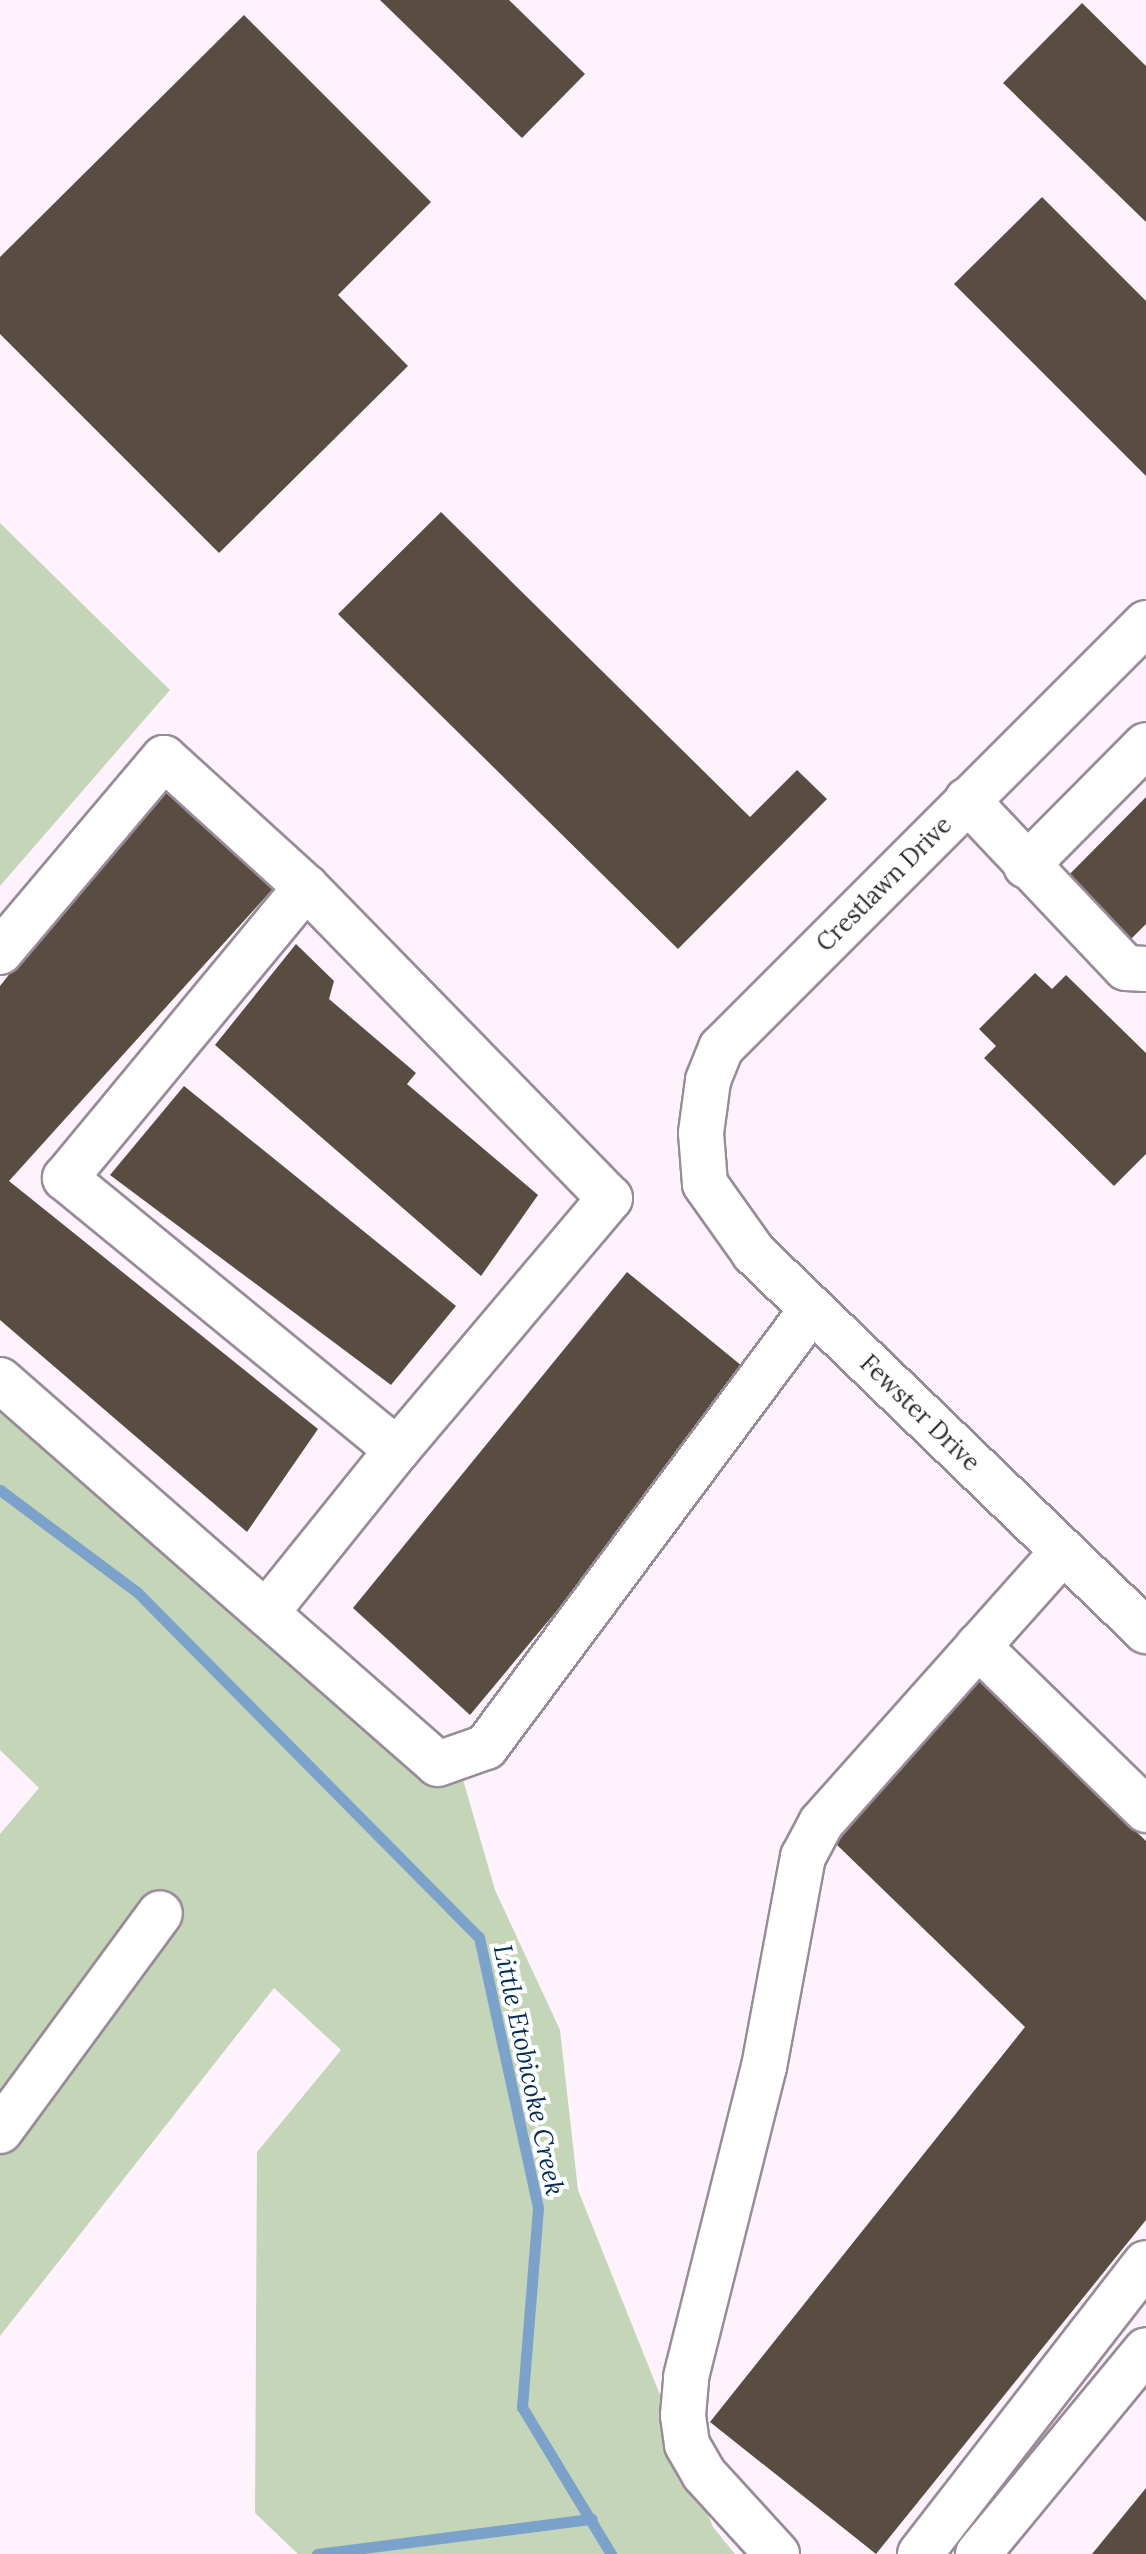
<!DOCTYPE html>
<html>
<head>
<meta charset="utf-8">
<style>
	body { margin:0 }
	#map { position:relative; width:1146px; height:2554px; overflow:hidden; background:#fef2fd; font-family:Lora,serif }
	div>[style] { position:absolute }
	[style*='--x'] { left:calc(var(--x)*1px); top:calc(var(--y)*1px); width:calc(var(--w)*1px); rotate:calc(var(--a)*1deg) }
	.green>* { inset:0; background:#c5d6b8 }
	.stream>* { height:11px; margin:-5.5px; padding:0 5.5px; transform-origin:5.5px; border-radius:5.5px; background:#7ba2cb }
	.building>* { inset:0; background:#584d40 }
	.roads { filter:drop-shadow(2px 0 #998b98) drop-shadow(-2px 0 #998b98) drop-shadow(0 2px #998b98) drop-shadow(0 -2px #998b98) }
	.minor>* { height:44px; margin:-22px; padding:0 22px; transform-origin:22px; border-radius:22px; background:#fff }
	span { translate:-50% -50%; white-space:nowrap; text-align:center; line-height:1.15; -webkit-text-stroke:8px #fff; paint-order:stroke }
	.street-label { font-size:24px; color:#2d272d }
	.water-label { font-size:26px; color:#012e55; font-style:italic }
</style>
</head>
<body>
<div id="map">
	<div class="green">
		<div style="clip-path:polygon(0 523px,170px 690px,0 886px)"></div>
		<div style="clip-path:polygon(0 1388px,455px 1752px,495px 1890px,560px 2030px,578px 2190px,713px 2527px,735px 2554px,298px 2554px,255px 2513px,257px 2152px,341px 2050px,274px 1988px,0 2336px,0 1834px,39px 1788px,0 1750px)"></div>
	</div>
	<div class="stream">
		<div style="--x:0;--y:1490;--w:171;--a:36.7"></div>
		<div style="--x:137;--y:1592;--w:486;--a:45.3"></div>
		<div style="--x:479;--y:1937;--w:277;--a:77.7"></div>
		<div style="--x:538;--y:2208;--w:200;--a:94.6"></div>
		<div style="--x:522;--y:2407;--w:172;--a:58.8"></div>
		<div style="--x:317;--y:2554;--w:277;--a:-7.3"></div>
	</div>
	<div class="building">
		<div style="clip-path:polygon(380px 0,509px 0,585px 74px,522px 138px)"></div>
		<div style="clip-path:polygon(1082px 3px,1146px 66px,1146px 222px,1003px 83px)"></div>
		<div style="clip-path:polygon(244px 15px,431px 202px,338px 295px,408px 366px,219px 553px,0 334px,0 257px)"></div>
		<div style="clip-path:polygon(1042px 197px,1146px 301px,1146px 476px,954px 284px)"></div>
		<div style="clip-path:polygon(441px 512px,750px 817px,797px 770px,827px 799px,678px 949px,338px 614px)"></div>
		<div style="clip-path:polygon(164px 779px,279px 882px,9px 1181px,318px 1429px,247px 1532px,0 1320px,0 986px)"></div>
		<div style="clip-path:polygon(1146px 797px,1146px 924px,1119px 951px,1056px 888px)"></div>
		<div style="clip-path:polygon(296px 944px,334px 981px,329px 999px,416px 1073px,407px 1084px,538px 1195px,481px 1276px,215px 1045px)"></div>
		<div style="clip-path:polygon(1035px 973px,1052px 989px,1066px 975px,1146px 1053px,1146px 1154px,1114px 1186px,984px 1058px,996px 1046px,979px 1029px)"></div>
		<div style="clip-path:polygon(184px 1086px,456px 1306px,391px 1385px,110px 1175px)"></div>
		<div style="clip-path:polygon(627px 1272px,753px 1375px,470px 1715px,353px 1608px)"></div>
		<div style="clip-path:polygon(975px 1677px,1146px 1841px,1146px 2220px,876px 2554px,710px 2422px,1025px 2027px,836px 1844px)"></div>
		<div style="clip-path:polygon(1146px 2488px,1146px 2554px,1092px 2554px)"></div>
	</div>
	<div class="roads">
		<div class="minor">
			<div style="--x:1146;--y:623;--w:601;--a:135"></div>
			<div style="--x:721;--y:1048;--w:35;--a:112"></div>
			<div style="--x:708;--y:1081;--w:52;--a:97.7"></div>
			<div style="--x:701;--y:1133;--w:51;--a:85.5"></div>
			<div style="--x:705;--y:1184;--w:85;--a:54.6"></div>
			<div style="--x:754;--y:1253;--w:545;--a:43.96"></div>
			<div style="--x:967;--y:800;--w:231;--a:46.6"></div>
			<div style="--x:1126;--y:968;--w:20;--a:3"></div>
			<div style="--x:1026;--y:866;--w:170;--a:-45.2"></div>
			<div style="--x:306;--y:887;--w:435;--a:45.7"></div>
			<div style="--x:610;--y:1198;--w:330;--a:130.2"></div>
			<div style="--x:0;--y:952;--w:254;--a:-49.8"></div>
			<div style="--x:164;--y:758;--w:192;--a:42.3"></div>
			<div style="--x:306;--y:887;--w:378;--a:129.6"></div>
			<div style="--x:65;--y:1178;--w:429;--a:39.3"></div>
			<div style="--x:397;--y:1450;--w:209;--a:128.8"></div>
			<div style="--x:0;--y:1380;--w:582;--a:41.24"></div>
			<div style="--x:438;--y:1764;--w:51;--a:-19.5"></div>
			<div style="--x:486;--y:1747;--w:546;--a:-53.34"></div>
			<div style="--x:978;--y:1646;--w:235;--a:44.3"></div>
			<div style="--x:0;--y:2131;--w:270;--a:-53.7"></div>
			<div style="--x:777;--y:2554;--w:108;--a:-132.4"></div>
			<div style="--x:704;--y:2474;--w:34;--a:-120"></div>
			<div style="--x:687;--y:2444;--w:29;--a:-98"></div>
			<div style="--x:683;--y:2415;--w:38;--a:-85"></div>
			<div style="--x:686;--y:2377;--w:320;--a:-75.9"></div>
			<div style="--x:764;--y:2067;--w:214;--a:-79.5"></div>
			<div style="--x:803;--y:1857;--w:38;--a:-62"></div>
			<div style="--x:821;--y:1823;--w:364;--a:-48.3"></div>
			<div style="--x:920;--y:2554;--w:368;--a:-52.2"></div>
			<div style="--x:978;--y:2554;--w:264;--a:-50.5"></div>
		</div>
	</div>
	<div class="street-label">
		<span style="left:884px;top:884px;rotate:-45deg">Crestlawn Drive</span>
		<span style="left:920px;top:1413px;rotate:44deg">Fewster Drive</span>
	</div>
	<div class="water-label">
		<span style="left:529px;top:2070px;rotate:78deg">Little Etobicoke Creek</span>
	</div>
</div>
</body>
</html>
